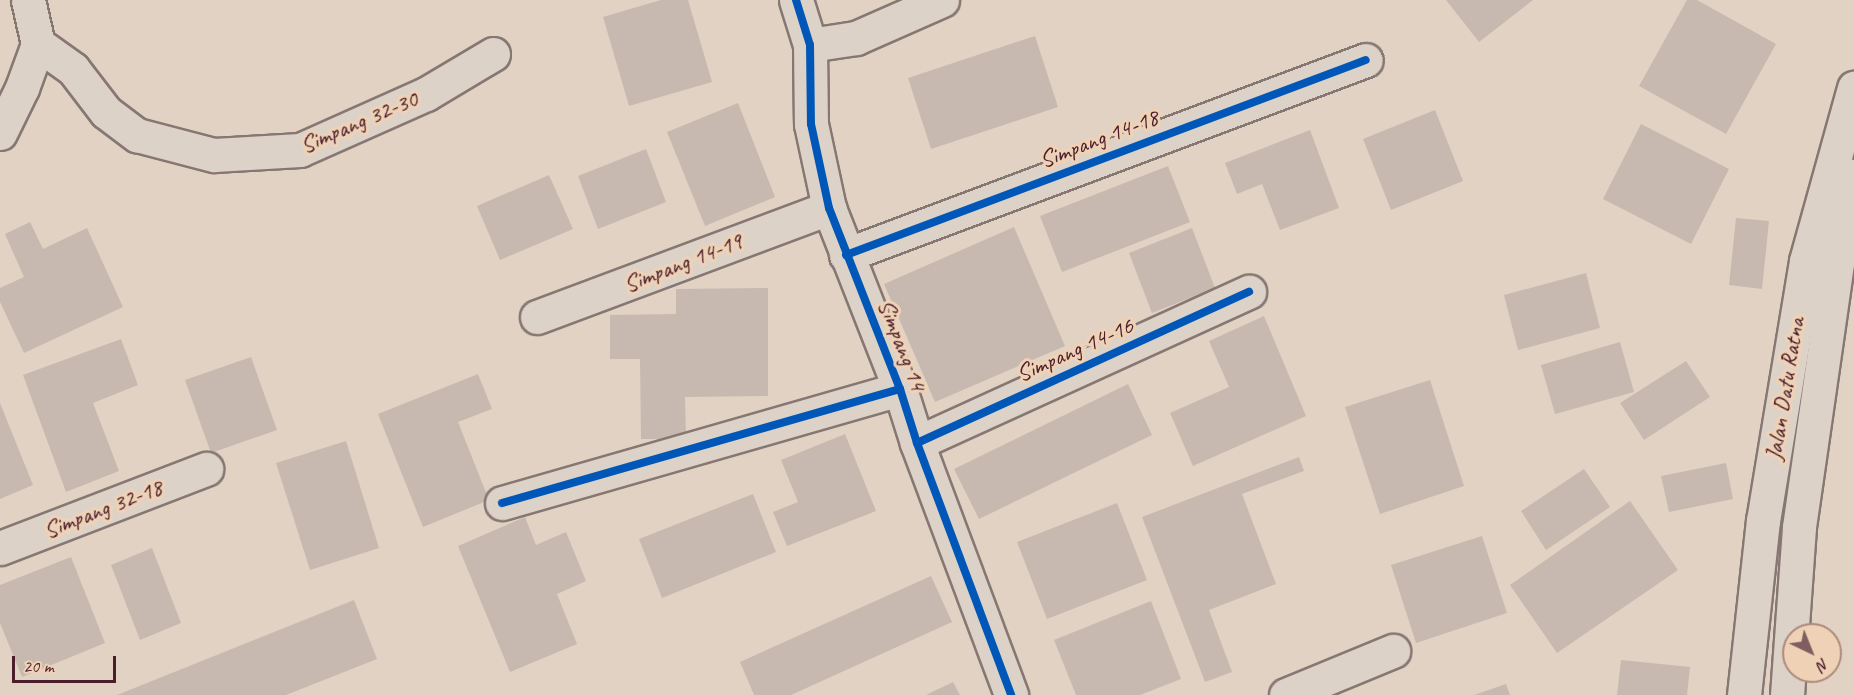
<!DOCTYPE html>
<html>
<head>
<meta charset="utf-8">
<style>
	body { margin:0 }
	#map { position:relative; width:1854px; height:695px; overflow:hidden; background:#e2d2c3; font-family:Caveat,sans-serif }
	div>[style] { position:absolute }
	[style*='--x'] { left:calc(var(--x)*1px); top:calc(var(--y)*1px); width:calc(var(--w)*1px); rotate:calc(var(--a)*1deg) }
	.building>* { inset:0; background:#c7b9af }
	.roads { filter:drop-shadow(2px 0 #877773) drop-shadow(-2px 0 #877773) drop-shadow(0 2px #877773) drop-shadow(0 -2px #877773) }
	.minor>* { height:33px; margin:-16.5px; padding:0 16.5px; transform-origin:16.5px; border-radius:16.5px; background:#ddd2c8 }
	.major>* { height:33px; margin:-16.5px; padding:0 16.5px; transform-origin:16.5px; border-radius:16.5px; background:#ddd2c8 }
	.cycleway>* { height:8px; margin:-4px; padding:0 4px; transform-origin:4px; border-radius:4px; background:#0057b8 }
	span { translate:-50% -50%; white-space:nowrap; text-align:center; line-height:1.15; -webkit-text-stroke:6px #efd2b6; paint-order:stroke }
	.street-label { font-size:24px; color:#4a1f2b }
	.north { position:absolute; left:1782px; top:623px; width:60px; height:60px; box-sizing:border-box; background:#efd2b6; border:2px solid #ad8a7e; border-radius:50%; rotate:137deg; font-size:16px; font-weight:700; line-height:24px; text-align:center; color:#4a1f2b }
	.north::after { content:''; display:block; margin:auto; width:21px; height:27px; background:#7f5e60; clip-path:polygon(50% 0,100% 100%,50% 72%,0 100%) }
	.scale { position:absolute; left:12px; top:656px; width:104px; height:27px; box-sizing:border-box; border:3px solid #4a1f2b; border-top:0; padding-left:8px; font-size:18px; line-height:21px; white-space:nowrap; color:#4a1f2b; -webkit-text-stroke:4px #efd2b6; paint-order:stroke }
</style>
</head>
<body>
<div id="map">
	<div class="building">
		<div style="clip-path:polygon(661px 0,688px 0,712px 82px,629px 106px,603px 17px)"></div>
		<div style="clip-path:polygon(1446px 0,1533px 0,1479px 42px)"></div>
		<div style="clip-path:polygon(1687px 0,1697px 0,1776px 44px,1726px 134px,1639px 86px)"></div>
		<div style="clip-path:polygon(1035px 36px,1058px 107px,931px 149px,908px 78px)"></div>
		<div style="clip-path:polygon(738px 103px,775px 197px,705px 226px,667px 132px)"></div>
		<div style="clip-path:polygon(1435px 110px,1463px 181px,1391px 210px,1363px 139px)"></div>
		<div style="clip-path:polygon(1641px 124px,1729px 169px,1691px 244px,1603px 199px)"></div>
		<div style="clip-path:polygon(1310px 130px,1339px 208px,1280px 230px,1262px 184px,1237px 194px,1225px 163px)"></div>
		<div style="clip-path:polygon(646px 149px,666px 202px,598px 229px,578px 176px)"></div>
		<div style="clip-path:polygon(1168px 166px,1190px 222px,1062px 272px,1040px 216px)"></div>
		<div style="clip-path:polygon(549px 175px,573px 229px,500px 260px,477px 206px)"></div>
		<div style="clip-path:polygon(1736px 218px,1769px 221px,1762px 289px,1729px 285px)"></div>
		<div style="clip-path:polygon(30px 222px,43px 249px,87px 228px,123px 307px,24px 353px,0 302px,0 288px,24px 277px,5px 234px)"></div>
		<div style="clip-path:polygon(1014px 227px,1065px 346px,935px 402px,884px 284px)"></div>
		<div style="clip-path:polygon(1192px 228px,1215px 288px,1152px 313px,1129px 253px)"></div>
		<div style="clip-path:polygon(1586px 273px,1600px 328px,1518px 350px,1504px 295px)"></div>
		<div style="clip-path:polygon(768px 288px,768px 396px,685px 397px,686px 439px,641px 439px,640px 359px,610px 359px,610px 315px,676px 314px,676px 289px)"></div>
		<div style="clip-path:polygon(1264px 316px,1306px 416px,1193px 466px,1170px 413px,1229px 387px,1209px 341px)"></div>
		<div style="clip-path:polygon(121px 339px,138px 385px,93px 403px,119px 471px,66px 492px,23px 375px)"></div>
		<div style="clip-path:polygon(1620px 342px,1634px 392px,1555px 414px,1541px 365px)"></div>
		<div style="clip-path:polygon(251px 357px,277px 430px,211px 453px,185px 380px)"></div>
		<div style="clip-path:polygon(1686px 361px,1710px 397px,1644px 440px,1620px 403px)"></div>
		<div style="clip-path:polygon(478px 374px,492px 409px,458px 422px,489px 500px,423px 527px,378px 414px)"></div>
		<div style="clip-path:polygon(1430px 380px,1464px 486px,1380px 514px,1345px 407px)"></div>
		<div style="clip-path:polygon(1128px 384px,1152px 435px,979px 519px,954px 469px)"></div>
		<div style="clip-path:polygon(0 403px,33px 485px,0 499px)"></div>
		<div style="clip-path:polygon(845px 434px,876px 511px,787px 546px,773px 512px,798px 502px,781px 460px)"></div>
		<div style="clip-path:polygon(346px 441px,379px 548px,310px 570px,276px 463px)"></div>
		<div style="clip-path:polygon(1299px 457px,1304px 471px,1242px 494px,1276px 584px,1209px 610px,1232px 672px,1205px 682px,1142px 517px)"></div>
		<div style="clip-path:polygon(1726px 463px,1733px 499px,1669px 512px,1661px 476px)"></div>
		<div style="clip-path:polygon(1584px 469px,1610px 507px,1546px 550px,1521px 511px)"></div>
		<div style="clip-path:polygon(753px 494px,776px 552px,662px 598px,639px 539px)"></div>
		<div style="clip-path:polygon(1630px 501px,1678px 570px,1557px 653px,1510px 585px)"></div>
		<div style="clip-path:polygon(1117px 503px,1147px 580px,1047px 619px,1017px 542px)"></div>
		<div style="clip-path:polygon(525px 517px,536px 545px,566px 532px,586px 581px,557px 594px,577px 644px,510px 672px,458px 546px)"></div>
		<div style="clip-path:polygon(1482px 536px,1507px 613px,1416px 643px,1391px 565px)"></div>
		<div style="clip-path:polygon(152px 548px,181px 623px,140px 640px,111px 565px)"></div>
		<div style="clip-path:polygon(71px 557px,105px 643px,22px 677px,0 623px,0 585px)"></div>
		<div style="clip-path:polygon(931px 576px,952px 622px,791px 695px,754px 695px,740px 662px)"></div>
		<div style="clip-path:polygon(354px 600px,377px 659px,286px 695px,117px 695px)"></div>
		<div style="clip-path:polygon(1151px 601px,1181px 679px,1140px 695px,1076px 695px,1054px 640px)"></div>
		<div style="clip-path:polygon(1621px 660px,1690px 667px,1687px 695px,1617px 695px)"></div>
		<div style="clip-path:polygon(953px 682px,960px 695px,926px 695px)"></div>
		<div style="clip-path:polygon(1506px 684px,1510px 695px,1474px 695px)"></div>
	</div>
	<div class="roads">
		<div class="minor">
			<div style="--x:796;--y:0;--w:47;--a:72.7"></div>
			<div style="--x:810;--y:45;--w:79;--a:89.3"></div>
			<div style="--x:811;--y:124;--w:86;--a:77.9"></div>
			<div style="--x:829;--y:208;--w:194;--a:68.6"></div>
			<div style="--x:900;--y:389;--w:57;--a:72.5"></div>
			<div style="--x:917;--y:443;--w:269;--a:69.5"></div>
			<div style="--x:38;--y:44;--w:43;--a:35.5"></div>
			<div style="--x:73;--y:69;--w:54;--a:52.5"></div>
			<div style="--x:106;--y:112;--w:39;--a:37"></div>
			<div style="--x:137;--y:135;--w:80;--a:14.6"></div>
			<div style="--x:214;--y:155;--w:86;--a:-3.3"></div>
			<div style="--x:300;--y:150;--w:138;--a:-24"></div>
			<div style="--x:426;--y:94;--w:78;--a:-30.8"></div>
			<div style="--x:810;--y:45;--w:47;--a:-8.7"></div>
			<div style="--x:856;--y:38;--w:94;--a:-23.8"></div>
			<div style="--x:0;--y:133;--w:50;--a:-63.9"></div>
			<div style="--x:22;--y:88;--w:47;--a:-70"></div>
			<div style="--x:38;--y:44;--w:45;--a:-102.8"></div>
			<div style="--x:846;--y:255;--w:555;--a:-20.56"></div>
			<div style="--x:537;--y:317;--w:312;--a:-20.5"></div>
			<div style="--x:917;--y:443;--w:365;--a:-24.5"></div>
			<div style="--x:502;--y:503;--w:414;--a:-16"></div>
			<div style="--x:0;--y:548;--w:221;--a:-21"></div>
			<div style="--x:1286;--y:695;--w:116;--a:-22.4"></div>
		</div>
		<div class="major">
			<div style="--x:1744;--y:695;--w:175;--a:-83.8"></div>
			<div style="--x:1763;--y:521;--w:264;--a:-80.6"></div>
			<div style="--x:1806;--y:261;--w:180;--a:-74.5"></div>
			<div style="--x:1787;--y:695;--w:168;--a:-85.9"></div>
			<div style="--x:1799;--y:527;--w:267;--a:-81.8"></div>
			<div style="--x:1837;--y:263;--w:89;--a:-84.2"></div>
		</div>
	</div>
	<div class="cycleway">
		<div style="--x:796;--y:0;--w:47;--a:72.7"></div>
		<div style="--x:810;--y:45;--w:79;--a:89.3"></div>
		<div style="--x:811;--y:124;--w:86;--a:77.9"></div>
		<div style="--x:829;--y:208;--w:194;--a:68.6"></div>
		<div style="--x:900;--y:389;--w:57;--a:72.5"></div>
		<div style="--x:917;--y:443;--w:269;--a:69.5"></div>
		<div style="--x:846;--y:255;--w:555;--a:-20.56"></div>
		<div style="--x:917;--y:443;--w:365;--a:-24.5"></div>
		<div style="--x:502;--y:503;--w:414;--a:-16"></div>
	</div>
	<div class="street-label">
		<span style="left:359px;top:122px;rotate:-23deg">Simpang 32-30</span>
		<span style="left:1099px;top:139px;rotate:-21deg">Simpang 14-18</span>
		<span style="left:683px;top:263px;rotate:-21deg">Simpang 14-19</span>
		<span style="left:902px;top:345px;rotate:69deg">Simpang 14</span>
		<span style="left:1075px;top:350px;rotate:-24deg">Simpang 14-16</span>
		<span style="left:1785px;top:389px;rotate:-81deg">Jalan Datu Ratna</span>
		<span style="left:103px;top:509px;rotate:-21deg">Simpang 32-18</span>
	</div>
	<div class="north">N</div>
	<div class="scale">20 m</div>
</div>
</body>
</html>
